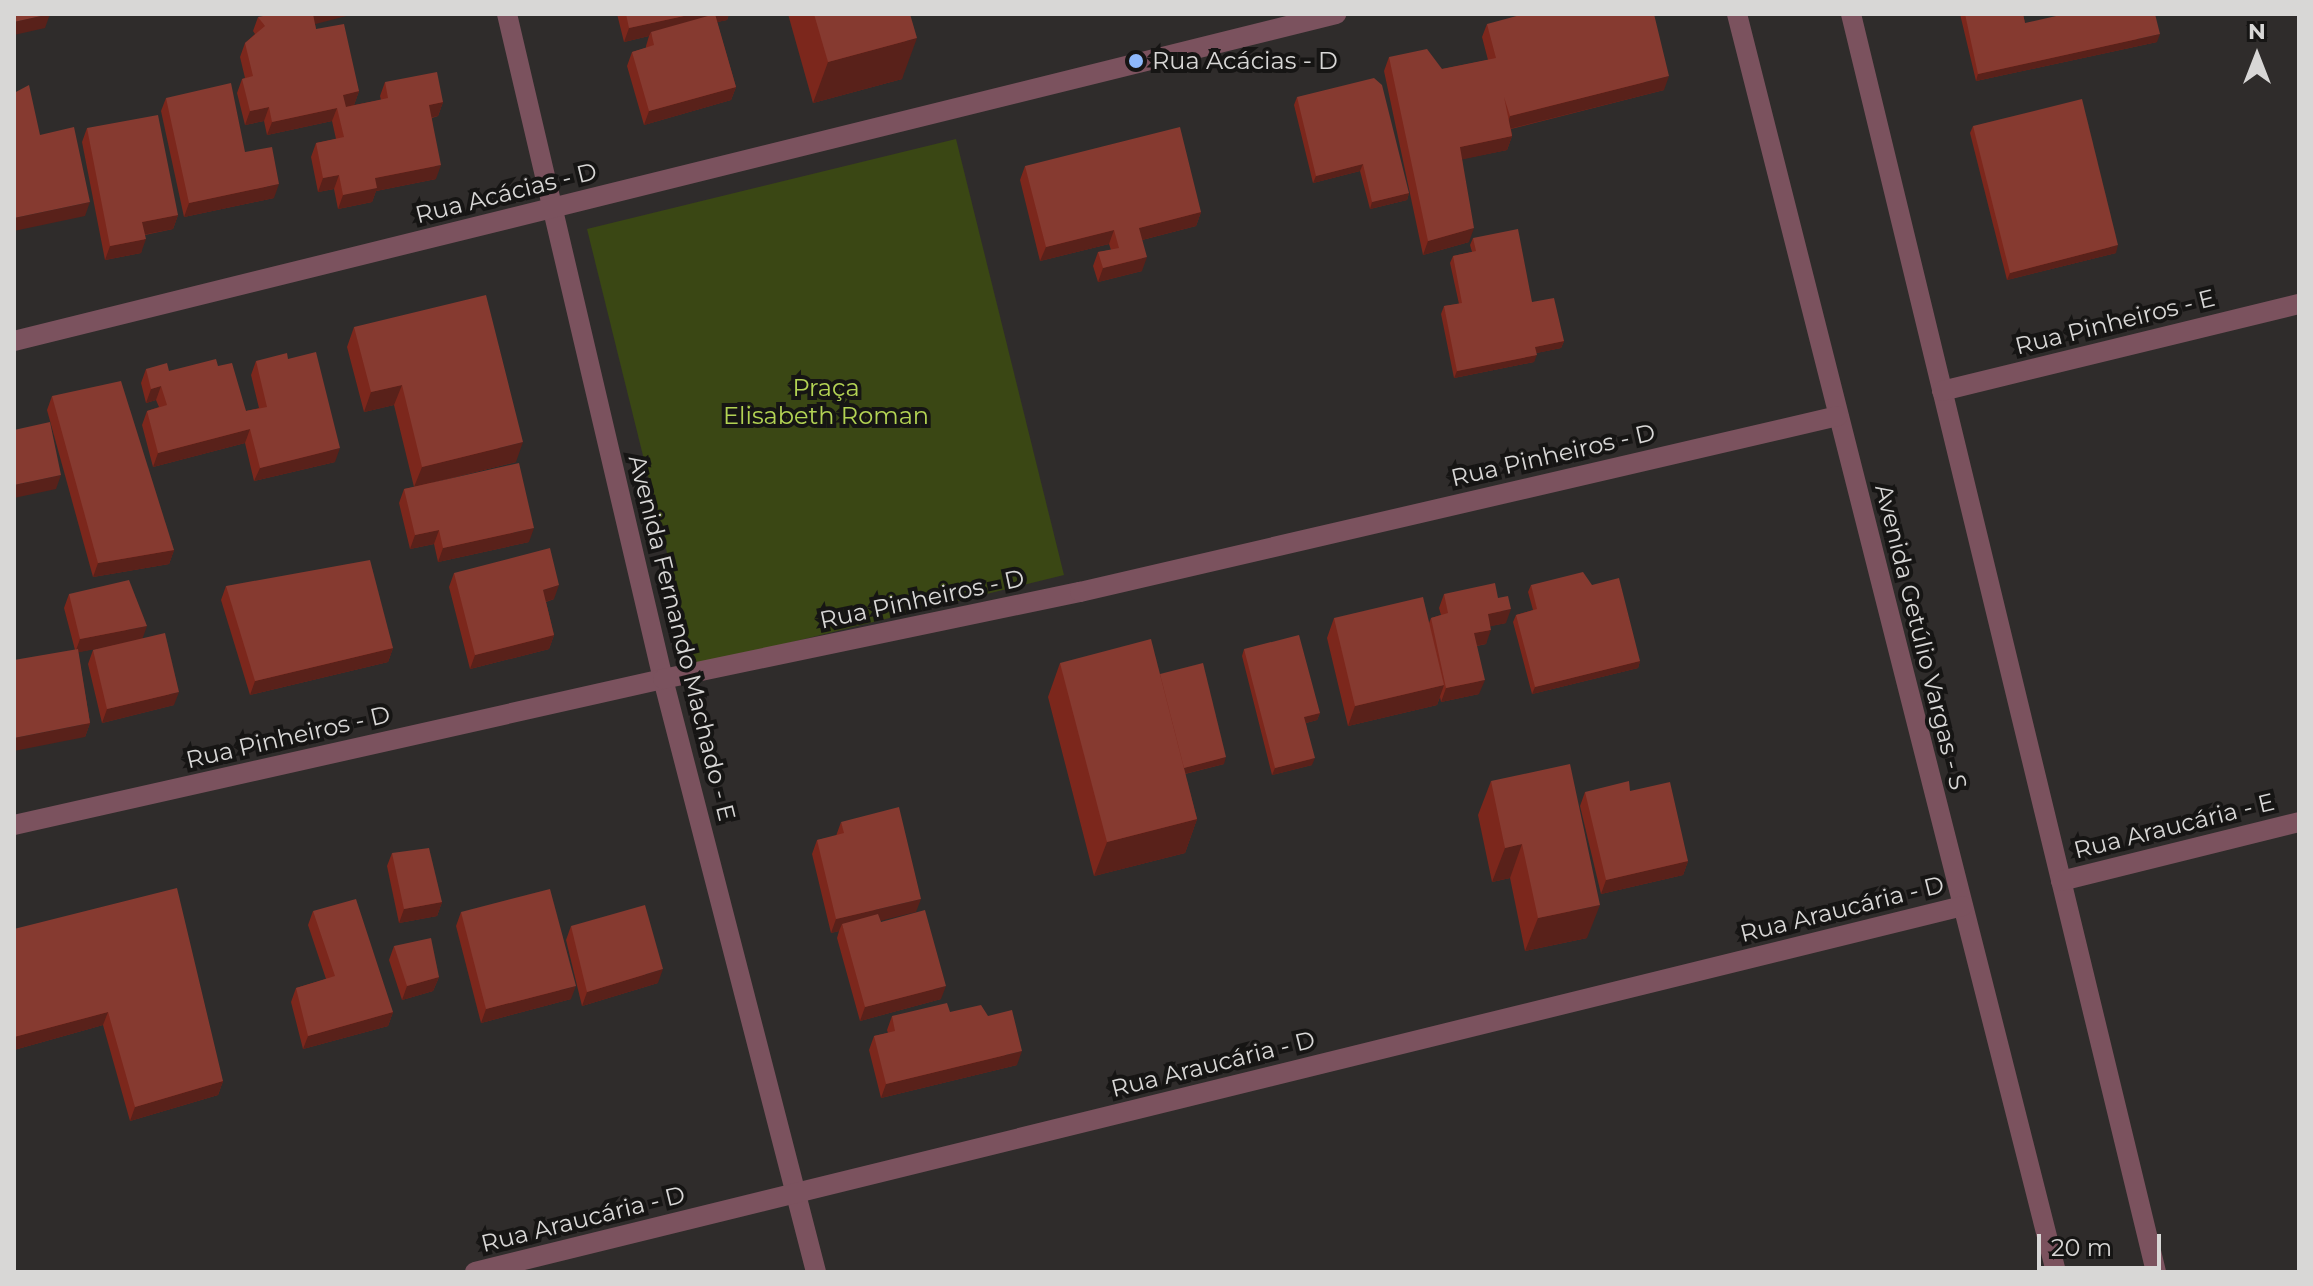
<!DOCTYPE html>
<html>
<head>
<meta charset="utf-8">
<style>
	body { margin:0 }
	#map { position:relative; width:2313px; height:1286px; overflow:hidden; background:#2f2c2b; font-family:Montserrat,sans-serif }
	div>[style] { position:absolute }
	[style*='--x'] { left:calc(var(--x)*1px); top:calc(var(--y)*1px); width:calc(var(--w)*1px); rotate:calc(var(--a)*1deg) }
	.green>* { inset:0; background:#3a4714 }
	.minor>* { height:20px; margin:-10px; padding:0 10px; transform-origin:10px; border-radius:10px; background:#7b525e }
	.wall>* { inset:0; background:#7c271c }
	.shaded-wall>* { inset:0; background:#59211a }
	.building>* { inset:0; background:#863a30 }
	.dots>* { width:22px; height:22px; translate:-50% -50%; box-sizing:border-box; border:4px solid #161514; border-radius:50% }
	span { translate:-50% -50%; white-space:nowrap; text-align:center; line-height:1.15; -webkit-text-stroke:8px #161514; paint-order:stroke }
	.poi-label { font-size:24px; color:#d8d7d6 }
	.left { translate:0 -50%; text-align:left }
	.street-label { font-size:24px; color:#d8d7d6 }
	.park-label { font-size:24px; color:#b3d354 }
	.frame { position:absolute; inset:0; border:16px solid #d8d7d6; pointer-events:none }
	.north { position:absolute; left:2217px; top:16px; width:80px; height:80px; -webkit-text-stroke:6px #161514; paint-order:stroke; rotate:0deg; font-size:22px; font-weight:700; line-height:32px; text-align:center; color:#d8d7d6 }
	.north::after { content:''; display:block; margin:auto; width:28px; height:36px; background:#d8d7d6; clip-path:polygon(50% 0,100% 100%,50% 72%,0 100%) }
	.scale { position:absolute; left:2037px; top:1234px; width:124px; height:36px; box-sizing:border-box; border:4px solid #d8d7d6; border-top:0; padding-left:10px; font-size:24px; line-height:28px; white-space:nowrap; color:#d8d7d6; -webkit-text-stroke:6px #161514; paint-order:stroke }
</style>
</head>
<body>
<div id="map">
	<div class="green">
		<div style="clip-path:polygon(956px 139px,1064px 575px,695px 666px,587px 229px)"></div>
	</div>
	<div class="minor">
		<div style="--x:507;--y:14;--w:683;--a:76.8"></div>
		<div style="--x:663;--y:679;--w:612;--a:75.53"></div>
		<div style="--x:1737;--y:14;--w:1298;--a:75.77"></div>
		<div style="--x:1851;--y:14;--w:1294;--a:76.37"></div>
		<div style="--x:14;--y:341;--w:1362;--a:-13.89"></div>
		<div style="--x:1942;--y:391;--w:367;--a:-13.7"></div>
		<div style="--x:14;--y:825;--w:665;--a:-12.68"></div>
		<div style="--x:663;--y:679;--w:426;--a:-11.8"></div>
		<div style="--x:1080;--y:592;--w:778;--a:-13.07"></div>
		<div style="--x:2061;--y:881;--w:245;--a:-13.9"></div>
		<div style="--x:475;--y:1272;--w:1532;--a:-13.82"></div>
	</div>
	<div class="wall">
		<div style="clip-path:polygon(617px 14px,729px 14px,727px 20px,717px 22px,736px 87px,731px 100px,644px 125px,627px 66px,632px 52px,646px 48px,646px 46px,649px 36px,624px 42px)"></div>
		<div style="clip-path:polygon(788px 14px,910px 14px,902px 79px,813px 103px)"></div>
		<div style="clip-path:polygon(1960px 14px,2023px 14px,2025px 23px,2157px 42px,1976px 81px)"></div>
		<div style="clip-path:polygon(258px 17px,315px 24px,316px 29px,359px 91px,354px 105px,381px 100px,380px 96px,385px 82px,443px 102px,438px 116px,432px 118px,436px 179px,376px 191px,372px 202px,338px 209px,334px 189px,318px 192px,311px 157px,316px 143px,336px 139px,332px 121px,267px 135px,264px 121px,245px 125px,237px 93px,242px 79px,245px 78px,240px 57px,245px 43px,255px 34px,253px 31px)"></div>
		<div style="clip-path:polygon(1487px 24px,1664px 90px,1511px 129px,1512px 136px,1507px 150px,1462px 159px,1469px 242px,1423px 255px,1384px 71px,1389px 57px,1442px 69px,1488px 60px,1482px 37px)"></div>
		<div style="clip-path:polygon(1297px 97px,1409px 193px,1407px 200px,1370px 209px,1360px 171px,1313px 183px,1294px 105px)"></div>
		<div style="clip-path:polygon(166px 98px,245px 152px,274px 198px,184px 217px,161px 111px)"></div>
		<div style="clip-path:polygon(1973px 126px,2116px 253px,2007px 280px,1970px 133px)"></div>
		<div style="clip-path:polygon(87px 128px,178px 215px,173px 229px,145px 235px,141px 253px,105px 260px,82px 142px)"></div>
		<div style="clip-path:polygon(1025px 166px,1201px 212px,1196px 226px,1142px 240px,1142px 271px,1098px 282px,1093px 266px,1098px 252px,1111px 250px,1109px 244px,1040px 261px,1020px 180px)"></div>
		<div style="clip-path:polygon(1473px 238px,1532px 302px,1564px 341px,1561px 348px,1536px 353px,1534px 362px,1454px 378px,1441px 314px,1444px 306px,1459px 304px,1450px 263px,1453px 256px,1472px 252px,1470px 245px)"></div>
		<div style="clip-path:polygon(354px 327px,516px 462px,431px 483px,529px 542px,438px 562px,434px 544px,410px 549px,399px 503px,404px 489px,414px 487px,394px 405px,364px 412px,347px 347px)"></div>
		<div style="clip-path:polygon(288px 359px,335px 462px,254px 481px,245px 443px,153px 467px,142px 425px,147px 411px,159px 407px,156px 400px,146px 403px,141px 383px,146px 369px,169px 371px,218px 366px,246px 411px,259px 408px,251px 375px,256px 361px)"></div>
		<div style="clip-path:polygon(52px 396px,174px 550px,169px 564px,93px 577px,47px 410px)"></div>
		<div style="clip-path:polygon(454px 573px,554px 599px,546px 602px,554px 635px,549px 649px,470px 669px,449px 587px)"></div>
		<div style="clip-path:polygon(1531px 585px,1640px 661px,1638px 668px,1532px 694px,1513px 622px,1516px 615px,1533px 610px,1528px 592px)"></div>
		<div style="clip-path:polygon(226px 586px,393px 648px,388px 662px,250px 695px,221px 600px)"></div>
		<div style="clip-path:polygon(69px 594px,143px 639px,174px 705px,102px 723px,88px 664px,93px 650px,111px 646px,78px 652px,90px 723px,85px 737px,75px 650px,64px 608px)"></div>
		<div style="clip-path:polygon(1444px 594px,1498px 598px,1506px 623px,1490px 626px,1486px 644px,1477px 646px,1479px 694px,1441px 702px,1440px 697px,1437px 705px,1348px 726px,1327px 638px,1334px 618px,1429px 623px,1431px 618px,1441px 615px,1439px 608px)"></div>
		<div style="clip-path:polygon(1244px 649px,1320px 713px,1317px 720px,1306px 723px,1312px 765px,1272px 775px,1242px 656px)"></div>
		<div style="clip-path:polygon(1060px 663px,1160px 674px,1224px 764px,1185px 774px,1197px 819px,1185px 853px,1094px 876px,1048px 697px)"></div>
		<div style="clip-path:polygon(1491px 781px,1587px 938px,1525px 951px,1510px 878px,1492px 882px,1478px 815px)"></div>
		<div style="clip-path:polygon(1585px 792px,1688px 861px,1683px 875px,1601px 894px,1580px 806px)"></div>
		<div style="clip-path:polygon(841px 822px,880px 921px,941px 999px,860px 1021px,837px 938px,839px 931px,831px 933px,812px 854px,817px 840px,836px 836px)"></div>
		<div style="clip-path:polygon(392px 853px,442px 902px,437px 916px,399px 923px,387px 866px)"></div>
		<div style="clip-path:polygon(313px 911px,393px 1012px,388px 1026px,303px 1049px,291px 1002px,296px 988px,326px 979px,308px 925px)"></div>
		<div style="clip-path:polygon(461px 912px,571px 999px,481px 1023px,456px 926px)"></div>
		<div style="clip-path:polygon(571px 926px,658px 983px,582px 1006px,566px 940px)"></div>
		<div style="clip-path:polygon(14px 929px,223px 1081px,218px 1095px,130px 1121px,103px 1025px,14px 1050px)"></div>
		<div style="clip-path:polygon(394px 946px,439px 977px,433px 991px,402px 1000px,389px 960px)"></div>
		<div style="clip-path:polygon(950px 1012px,1017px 1065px,881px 1098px,869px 1050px,874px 1036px,888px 1033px,887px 1030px,892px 1016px)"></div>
	</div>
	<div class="shaded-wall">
		<div style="clip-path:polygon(50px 14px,45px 28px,14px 35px,14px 22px)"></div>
		<div style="clip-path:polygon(312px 14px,354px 14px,308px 26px)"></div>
		<div style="clip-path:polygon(693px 14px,729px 14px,727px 20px,652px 36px,651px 32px,649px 36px,624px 42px,629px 28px)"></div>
		<div style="clip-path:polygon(2160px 34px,2157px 42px,1976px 81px,1978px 74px)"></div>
		<div style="clip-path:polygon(917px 38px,902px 79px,813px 103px,828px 62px)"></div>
		<div style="clip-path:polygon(1669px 76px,1664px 90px,1505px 130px,1510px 116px)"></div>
		<div style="clip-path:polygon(736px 87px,731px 100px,644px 125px,649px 111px)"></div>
		<div style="clip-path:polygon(359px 91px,354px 105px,338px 109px,343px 95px)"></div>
		<div style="clip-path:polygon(443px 102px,438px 116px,424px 119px,429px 105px)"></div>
		<div style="clip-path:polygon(269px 107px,264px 121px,245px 125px,250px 111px)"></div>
		<div style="clip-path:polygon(337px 108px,332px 121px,267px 135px,272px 122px)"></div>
		<div style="clip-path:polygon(1512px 136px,1507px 150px,1455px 161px,1460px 147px)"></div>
		<div style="clip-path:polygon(1363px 164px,1360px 171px,1313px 183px,1316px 176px)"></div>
		<div style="clip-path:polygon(441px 165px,436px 179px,376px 191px,372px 202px,338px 209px,343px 195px,375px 178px)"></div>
		<div style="clip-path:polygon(339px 175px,334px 189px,318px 192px,323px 178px)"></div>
		<div style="clip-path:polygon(279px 184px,274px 198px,184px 217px,189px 203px)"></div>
		<div style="clip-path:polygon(1409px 193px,1407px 200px,1370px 209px,1372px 202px)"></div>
		<div style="clip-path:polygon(90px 202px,85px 216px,14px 231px,14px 218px)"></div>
		<div style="clip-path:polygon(1201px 212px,1196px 226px,1134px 242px,1139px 228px)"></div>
		<div style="clip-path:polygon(178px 215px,173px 229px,137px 236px,142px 222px)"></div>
		<div style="clip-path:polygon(1474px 228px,1469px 242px,1423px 255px,1428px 241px)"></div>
		<div style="clip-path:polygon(1114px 230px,1109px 244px,1040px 261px,1046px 247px)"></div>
		<div style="clip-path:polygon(146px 239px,141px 253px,105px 260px,110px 246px)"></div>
		<div style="clip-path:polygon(2118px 245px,2116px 253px,2007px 280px,2010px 273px)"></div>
		<div style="clip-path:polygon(1147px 257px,1142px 271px,1098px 282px,1103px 268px)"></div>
		<div style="clip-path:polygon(1564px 341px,1561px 348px,1532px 354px,1535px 347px)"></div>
		<div style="clip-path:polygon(1537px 355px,1534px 362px,1454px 378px,1457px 371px)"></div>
		<div style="clip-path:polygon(402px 385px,394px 405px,364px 412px,371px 392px)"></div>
		<div style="clip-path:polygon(161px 386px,156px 400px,146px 403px,151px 389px)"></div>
		<div style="clip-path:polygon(250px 429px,245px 443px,153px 467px,158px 453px)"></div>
		<div style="clip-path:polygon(523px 442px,516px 462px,414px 487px,422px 467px)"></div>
		<div style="clip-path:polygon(340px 448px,335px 462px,254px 481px,260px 468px)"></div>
		<div style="clip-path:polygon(61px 475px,56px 489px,14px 498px,14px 485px)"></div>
		<div style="clip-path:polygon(534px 528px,529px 542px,438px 562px,443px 548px)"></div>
		<div style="clip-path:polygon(439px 530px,434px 544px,410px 549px,415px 535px)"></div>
		<div style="clip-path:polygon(174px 550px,169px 564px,93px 577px,98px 563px)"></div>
		<div style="clip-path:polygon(559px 585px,554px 599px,538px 604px,543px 590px)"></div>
		<div style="clip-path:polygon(1511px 609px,1506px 623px,1483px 628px,1488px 614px)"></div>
		<div style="clip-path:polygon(147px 626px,142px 640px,75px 653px,80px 639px)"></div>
		<div style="clip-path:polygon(1491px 630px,1486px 644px,1469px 647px,1474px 633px)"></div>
		<div style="clip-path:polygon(554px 635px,549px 649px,470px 669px,475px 655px)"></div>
		<div style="clip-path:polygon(393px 648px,388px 662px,250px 695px,255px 681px)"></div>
		<div style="clip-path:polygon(1640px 661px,1638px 668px,1532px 694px,1535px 687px)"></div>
		<div style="clip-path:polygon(1485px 680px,1479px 694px,1441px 702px,1446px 688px)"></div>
		<div style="clip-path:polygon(1444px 685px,1437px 705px,1348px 726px,1355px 706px)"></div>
		<div style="clip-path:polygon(179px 692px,174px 705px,102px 723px,107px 709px)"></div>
		<div style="clip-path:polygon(1320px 713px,1317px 720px,1302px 724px,1304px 717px)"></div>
		<div style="clip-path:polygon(90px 723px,85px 737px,14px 751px,14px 738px)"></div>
		<div style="clip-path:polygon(1226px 757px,1224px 764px,1172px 777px,1175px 770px)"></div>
		<div style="clip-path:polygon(1315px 758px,1312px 765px,1272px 775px,1275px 768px)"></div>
		<div style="clip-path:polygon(1197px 819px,1185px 853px,1094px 876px,1107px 842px)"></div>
		<div style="clip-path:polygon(1522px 844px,1510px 878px,1492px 882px,1505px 848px)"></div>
		<div style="clip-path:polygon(1688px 861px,1683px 875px,1601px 894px,1606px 880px)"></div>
		<div style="clip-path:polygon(921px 899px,916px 912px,844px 930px,842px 924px,839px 931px,831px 933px,836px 919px)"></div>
		<div style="clip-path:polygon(442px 902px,437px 916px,399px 923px,404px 909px)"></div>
		<div style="clip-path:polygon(1600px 905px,1587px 938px,1525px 951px,1538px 918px)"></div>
		<div style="clip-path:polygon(663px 969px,658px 983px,582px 1006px,587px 992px)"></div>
		<div style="clip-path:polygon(439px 977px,433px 991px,402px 1000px,407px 986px)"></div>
		<div style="clip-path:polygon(576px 986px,571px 999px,481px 1023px,486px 1009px)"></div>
		<div style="clip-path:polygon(946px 986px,941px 999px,860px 1021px,865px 1007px)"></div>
		<div style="clip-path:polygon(108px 1012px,103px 1025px,14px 1050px,14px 1037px)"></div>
		<div style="clip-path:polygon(393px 1012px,388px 1026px,303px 1049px,308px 1036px)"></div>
		<div style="clip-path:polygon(1022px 1051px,1017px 1065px,881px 1098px,886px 1084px)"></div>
		<div style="clip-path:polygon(223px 1081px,218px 1095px,130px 1121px,135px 1107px)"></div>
	</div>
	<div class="building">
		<div style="clip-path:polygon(14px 14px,50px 14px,14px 22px)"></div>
		<div style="clip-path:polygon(273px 14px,313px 14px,316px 29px,344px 24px,359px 91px,343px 95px,346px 107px,388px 98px,385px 82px,437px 72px,443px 102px,429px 105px,441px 165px,375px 178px,377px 188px,343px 195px,339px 175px,323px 178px,316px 143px,344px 137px,337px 108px,272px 122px,269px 107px,250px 111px,242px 79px,253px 76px,245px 43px,265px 26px,258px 17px)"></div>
		<div style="clip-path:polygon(626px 14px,693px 14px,629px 28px)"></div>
		<div style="clip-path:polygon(715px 14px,736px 87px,649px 111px,632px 52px,654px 45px,651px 32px)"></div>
		<div style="clip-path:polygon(814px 14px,910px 14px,917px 38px,828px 62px)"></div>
		<div style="clip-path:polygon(1524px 14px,1654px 14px,1669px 76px,1510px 116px,1504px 97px,1512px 136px,1460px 147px,1474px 228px,1428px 241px,1389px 57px,1427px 49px,1442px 69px,1496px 58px,1487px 24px)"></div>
		<div style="clip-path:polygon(1965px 14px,2023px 14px,2025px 23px,2065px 14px,2155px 14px,2160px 34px,1978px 74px)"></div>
		<div style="clip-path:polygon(1374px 78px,1382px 85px,1409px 193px,1372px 202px,1363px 164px,1316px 176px,1297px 97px)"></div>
		<div style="clip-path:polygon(231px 83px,245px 152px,272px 147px,279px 184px,189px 203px,166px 98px)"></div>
		<div style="clip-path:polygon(29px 85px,40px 135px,74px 127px,90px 202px,14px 218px,14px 93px)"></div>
		<div style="clip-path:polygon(2082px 99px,2118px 245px,2010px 273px,1973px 126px)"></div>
		<div style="clip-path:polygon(158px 115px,178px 215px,142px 222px,146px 239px,110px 246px,87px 128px)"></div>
		<div style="clip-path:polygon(1180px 127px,1201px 212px,1139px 228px,1147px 257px,1103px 268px,1098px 252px,1119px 248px,1114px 230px,1046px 247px,1025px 166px)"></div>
		<div style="clip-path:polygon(1518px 229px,1532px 302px,1554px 298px,1564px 341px,1535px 347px,1537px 355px,1457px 371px,1444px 306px,1462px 303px,1453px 256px,1476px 251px,1473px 238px)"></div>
		<div style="clip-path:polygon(486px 295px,523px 442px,422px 467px,402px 385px,371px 392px,354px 327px)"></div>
		<div style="clip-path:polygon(316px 352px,340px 448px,260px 468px,250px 429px,158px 453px,147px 411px,167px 405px,161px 386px,151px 389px,146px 369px,167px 363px,169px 371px,216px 359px,218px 366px,232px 363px,246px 411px,267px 407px,256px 361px,287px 353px,288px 359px)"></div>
		<div style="clip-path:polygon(121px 381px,174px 550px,98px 563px,52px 396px)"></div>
		<div style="clip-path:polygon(50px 422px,61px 475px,14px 485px,14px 430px)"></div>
		<div style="clip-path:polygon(519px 463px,534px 528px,443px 548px,439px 530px,415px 535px,404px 489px)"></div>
		<div style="clip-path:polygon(550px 548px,559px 585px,543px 590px,554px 635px,475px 655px,454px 573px)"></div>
		<div style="clip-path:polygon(370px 560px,393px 648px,255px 681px,226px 586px)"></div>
		<div style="clip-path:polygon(1583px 572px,1592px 585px,1619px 578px,1640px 661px,1535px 687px,1516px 615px,1537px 609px,1531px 585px)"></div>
		<div style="clip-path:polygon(129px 580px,147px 626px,80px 639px,69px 594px)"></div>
		<div style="clip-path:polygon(1495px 583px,1498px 598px,1508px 596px,1511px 609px,1488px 614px,1491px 630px,1474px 633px,1485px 680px,1446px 688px,1431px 618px,1448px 613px,1444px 594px)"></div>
		<div style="clip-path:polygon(1423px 597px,1444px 685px,1355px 706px,1334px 618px)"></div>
		<div style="clip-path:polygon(165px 633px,179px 692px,107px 709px,93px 650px)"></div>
		<div style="clip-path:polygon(1299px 635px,1320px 713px,1304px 717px,1315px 758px,1275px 768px,1244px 649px)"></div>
		<div style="clip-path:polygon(1151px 639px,1197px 819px,1107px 842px,1060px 663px)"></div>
		<div style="clip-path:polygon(78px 649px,90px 723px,14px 738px,14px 660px)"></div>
		<div style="clip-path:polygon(1203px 663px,1226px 757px,1184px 768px,1160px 674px)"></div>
		<div style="clip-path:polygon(1570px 764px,1600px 905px,1538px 918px,1522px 844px,1505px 848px,1491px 781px)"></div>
		<div style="clip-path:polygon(1629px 781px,1630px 791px,1670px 782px,1688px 861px,1606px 880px,1585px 792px)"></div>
		<div style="clip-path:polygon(899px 807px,921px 899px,836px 919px,817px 840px,844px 833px,841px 822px)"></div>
		<div style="clip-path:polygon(429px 848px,442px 902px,404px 909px,392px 853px)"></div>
		<div style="clip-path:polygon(177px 888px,223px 1081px,135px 1107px,108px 1012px,14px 1037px,14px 929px)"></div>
		<div style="clip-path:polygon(550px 889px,576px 986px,486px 1009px,461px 912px)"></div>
		<div style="clip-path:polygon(356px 899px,393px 1012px,308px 1036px,296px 988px,335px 976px,313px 911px)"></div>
		<div style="clip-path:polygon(645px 905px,663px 969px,587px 992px,571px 926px)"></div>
		<div style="clip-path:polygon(925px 910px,946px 986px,865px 1007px,842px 924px,878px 914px,881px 922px)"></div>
		<div style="clip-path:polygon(431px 938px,439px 977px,407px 986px,394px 946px)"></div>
		<div style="clip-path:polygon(947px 1003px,950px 1012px,981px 1005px,988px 1016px,1012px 1010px,1022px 1051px,886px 1084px,874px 1036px,895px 1031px,892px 1016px)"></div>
	</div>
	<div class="dots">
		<div style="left:1136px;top:61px;background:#8eb9fc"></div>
	</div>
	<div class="poi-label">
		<span class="left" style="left:1152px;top:61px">Rua Acácias - D</span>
	</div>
	<div class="street-label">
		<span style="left:506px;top:193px;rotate:-14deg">Rua Acácias - D</span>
		<span style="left:2115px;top:322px;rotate:-14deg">Rua Pinheiros - E</span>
		<span style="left:1553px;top:455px;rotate:-13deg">Rua Pinheiros - D</span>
		<span style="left:922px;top:599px;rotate:-12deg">Rua Pinheiros - D</span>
		<span style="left:1921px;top:637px;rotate:76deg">Avenida Getúlio Vargas - S</span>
		<span style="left:682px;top:638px;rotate:76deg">Avenida Fernando Machado - E</span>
		<span style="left:288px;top:737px;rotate:-13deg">Rua Pinheiros - D</span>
		<span style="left:2174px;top:826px;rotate:-14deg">Rua Araucária - E</span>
		<span style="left:1842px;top:909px;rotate:-14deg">Rua Araucária - D</span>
		<span style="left:1213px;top:1064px;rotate:-14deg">Rua Araucária - D</span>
		<span style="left:583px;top:1219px;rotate:-14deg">Rua Araucária - D</span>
	</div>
	<div class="park-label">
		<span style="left:826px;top:402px">Praça<br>Elisabeth Roman</span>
	</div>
	<div class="frame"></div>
	<div class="north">N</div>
	<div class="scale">20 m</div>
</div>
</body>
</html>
